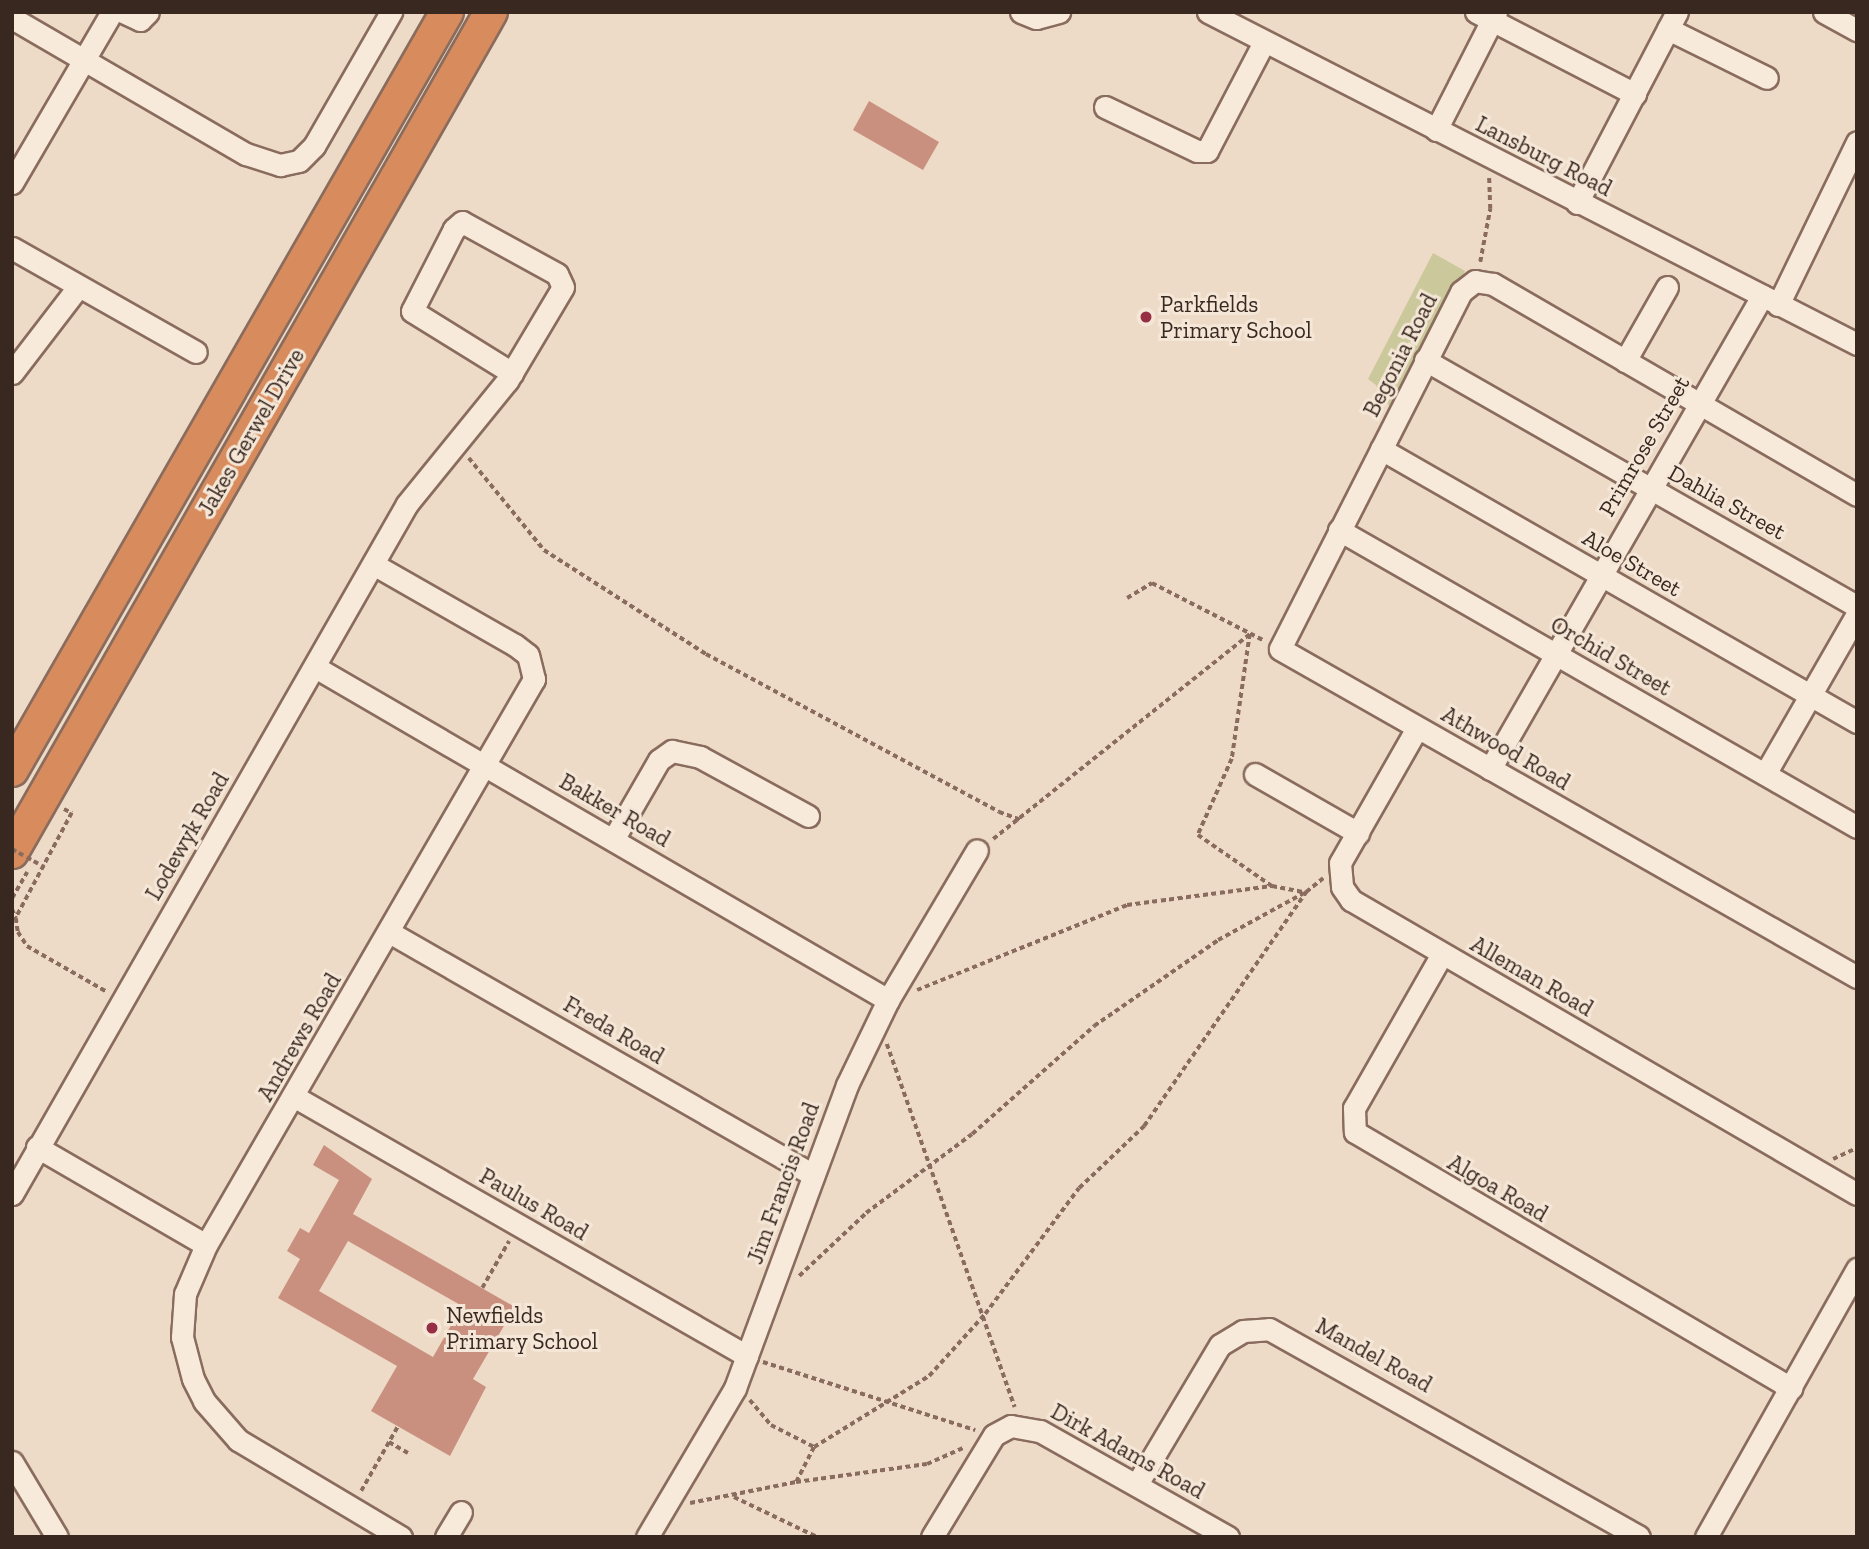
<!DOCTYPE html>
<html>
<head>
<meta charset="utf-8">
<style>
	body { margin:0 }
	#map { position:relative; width:1869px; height:1549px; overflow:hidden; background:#eddbc7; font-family:"Zilla Slab",serif }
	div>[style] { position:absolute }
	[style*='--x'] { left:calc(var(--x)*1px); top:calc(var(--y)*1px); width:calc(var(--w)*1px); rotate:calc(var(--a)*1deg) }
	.green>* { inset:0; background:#cbc89b }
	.building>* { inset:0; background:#ca907f }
	.path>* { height:3.5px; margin-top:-1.75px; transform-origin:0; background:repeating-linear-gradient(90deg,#896c5d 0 5px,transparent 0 8.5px) }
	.roads { filter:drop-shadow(2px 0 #896c5d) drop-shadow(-2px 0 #896c5d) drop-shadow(0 2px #896c5d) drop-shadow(0 -2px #896c5d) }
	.minor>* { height:21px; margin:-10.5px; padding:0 10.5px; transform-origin:10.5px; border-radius:10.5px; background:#f8eadb }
	.highway>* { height:32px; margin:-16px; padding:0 16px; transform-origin:16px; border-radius:16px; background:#d88b5c }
	.path-bridge>* { height:3.5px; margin-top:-1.75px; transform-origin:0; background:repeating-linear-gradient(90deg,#896c5d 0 5px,transparent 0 8.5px) }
	.dots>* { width:19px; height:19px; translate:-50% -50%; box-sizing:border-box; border:4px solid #f5e7d7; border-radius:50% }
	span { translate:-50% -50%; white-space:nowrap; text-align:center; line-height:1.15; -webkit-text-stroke:6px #f5e7d7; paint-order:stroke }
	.street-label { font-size:23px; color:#392820 }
	.poi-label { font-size:23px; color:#392820 }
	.left { translate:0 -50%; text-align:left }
	.frame { position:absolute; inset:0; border:14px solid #392820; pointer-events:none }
</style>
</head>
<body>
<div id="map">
	<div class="green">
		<div style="clip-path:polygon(1433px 253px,1465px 271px,1394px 408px,1380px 400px,1376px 385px,1368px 379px)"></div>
	</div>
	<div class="building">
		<div style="clip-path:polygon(869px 101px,939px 142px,923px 170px,853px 130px)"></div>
		<div style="clip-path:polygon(evenodd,324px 1145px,372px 1179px,353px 1214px,515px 1307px,473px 1379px,486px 1387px,450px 1456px,371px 1411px,397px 1366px,278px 1298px,300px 1259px,287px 1251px,300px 1228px,309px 1233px,339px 1180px,313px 1165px,324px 1145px,348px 1241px,462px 1306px,433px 1357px,319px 1291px,348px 1241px)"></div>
	</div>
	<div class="path">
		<div style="--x:1480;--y:262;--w:54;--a:-79.3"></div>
		<div style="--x:1490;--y:209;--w:32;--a:-92"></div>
		<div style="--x:469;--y:458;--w:119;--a:50.8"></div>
		<div style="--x:544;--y:550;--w:193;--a:32.7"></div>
		<div style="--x:706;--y:654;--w:333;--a:28.3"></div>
		<div style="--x:999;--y:812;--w:23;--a:20"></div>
		<div style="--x:1127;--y:598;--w:29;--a:-31"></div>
		<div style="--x:1152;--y:583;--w:125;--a:27.2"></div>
		<div style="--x:64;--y:809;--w:9;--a:27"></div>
		<div style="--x:72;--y:813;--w:119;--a:118.1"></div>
		<div style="--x:16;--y:918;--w:14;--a:82"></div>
		<div style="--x:18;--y:932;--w:17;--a:57"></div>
		<div style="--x:27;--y:946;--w:92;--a:29.9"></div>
		<div style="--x:993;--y:839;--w:329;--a:-38.6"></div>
		<div style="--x:1250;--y:634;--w:126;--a:98.2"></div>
		<div style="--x:1232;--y:759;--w:83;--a:114.1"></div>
		<div style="--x:1198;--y:835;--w:90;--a:34.6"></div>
		<div style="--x:12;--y:898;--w:30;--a:-60"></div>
		<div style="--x:12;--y:909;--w:10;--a:66"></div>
		<div style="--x:917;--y:990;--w:227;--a:-22"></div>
		<div style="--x:1127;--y:905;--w:146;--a:-7.5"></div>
		<div style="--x:1272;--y:886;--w:33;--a:11"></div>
		<div style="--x:887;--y:1044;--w:385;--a:70.6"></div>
		<div style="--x:1833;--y:1159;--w:26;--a:-25"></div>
		<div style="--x:799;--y:1276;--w:92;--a:-43.2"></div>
		<div style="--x:866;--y:1213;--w:132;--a:-36.7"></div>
		<div style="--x:972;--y:1134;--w:163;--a:-41.5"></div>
		<div style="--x:1094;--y:1026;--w:151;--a:-34.7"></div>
		<div style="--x:1218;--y:940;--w:98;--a:-28.7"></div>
		<div style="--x:482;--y:1288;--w:54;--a:-60.1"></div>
		<div style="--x:763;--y:1362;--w:223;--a:17.8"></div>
		<div style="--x:750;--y:1400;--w:33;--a:50"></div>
		<div style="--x:771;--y:1425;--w:48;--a:27.1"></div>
		<div style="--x:814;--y:1447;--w:135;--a:-31.7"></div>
		<div style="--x:929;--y:1376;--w:84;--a:-47.9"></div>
		<div style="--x:985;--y:1314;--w:157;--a:-53.3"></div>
		<div style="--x:1079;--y:1188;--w:90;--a:-43.6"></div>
		<div style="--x:1144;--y:1126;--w:285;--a:-55.3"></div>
		<div style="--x:1306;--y:892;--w:22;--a:-39"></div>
		<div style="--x:389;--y:1442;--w:22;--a:30"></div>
		<div style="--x:796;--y:1482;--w:39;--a:-63"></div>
		<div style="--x:361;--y:1491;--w:75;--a:-60.4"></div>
		<div style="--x:734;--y:1497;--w:92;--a:25.7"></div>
		<div style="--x:690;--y:1503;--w:108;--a:-11.2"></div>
		<div style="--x:796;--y:1482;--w:132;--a:-7.8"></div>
		<div style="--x:927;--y:1464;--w:39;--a:-24"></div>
	</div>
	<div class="roads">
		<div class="minor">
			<div style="--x:123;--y:12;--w:19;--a:25"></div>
			<div style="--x:140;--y:20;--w:11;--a:-45"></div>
			<div style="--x:1021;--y:12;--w:16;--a:22"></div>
			<div style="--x:1036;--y:18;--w:24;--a:-15"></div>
			<div style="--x:1208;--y:12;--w:729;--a:27.09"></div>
			<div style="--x:1476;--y:12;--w:179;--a:27.3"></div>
			<div style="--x:1824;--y:12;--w:38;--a:29"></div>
			<div style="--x:12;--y:18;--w:271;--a:30.2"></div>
			<div style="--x:246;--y:154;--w:36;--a:18"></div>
			<div style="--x:280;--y:165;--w:19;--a:-12"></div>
			<div style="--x:299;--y:161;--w:21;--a:-45"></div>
			<div style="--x:314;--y:146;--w:155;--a:-60.1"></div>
			<div style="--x:1668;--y:29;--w:110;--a:26.3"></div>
			<div style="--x:1105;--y:107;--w:102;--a:25.6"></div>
			<div style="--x:1197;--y:151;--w:10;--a:0"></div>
			<div style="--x:1207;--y:151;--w:123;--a:-62.4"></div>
			<div style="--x:1436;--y:130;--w:132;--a:-63"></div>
			<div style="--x:12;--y:183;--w:198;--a:-59.7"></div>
			<div style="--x:1577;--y:203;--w:216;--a:-62.4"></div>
			<div style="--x:12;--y:248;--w:211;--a:29.5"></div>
			<div style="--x:1778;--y:305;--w:181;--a:-64.1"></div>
			<div style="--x:1425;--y:360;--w:497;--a:29.7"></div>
			<div style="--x:1625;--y:361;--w:85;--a:-60.4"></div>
			<div style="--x:12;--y:373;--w:108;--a:-52.5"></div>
			<div style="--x:1381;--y:449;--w:549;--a:29.84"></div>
			<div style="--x:1857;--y:495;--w:421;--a:-149.9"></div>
			<div style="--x:1493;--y:284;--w:18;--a:-171"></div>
			<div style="--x:1475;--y:281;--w:18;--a:142"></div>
			<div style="--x:1461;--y:292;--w:400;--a:116.9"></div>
			<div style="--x:1280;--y:649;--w:664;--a:29.62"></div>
			<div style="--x:1339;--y:530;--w:597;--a:29.83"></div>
			<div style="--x:373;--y:564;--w:163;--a:29.7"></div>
			<div style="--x:515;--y:645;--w:16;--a:38"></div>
			<div style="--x:528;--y:655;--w:25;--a:76"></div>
			<div style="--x:534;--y:679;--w:654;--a:120.09"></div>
			<div style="--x:206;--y:1245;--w:53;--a:113.2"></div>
			<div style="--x:185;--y:1294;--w:43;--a:94"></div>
			<div style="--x:182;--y:1337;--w:43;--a:75.3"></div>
			<div style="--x:193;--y:1379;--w:25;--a:63"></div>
			<div style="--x:204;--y:1401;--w:52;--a:48.9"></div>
			<div style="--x:238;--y:1440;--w:190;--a:30.8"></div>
			<div style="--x:315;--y:667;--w:663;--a:30.16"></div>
			<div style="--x:1417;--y:728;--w:155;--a:119.7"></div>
			<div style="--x:1340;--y:863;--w:24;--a:85"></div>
			<div style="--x:1342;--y:887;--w:16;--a:55"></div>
			<div style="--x:1351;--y:900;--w:585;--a:30.16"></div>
			<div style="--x:1490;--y:769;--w:546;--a:-60.1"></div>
			<div style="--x:1255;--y:774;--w:119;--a:29.8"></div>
			<div style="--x:1765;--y:774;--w:185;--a:-60.1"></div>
			<div style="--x:614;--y:838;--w:90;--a:-60"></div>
			<div style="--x:659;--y:760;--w:16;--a:-35"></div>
			<div style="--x:672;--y:751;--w:29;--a:12"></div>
			<div style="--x:700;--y:757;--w:123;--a:28.6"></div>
			<div style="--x:389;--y:932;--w:489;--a:29.8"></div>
			<div style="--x:1442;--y:954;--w:177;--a:119.7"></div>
			<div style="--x:1354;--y:1108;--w:24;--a:88"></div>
			<div style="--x:1355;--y:1132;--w:506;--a:30.42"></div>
			<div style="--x:295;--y:1097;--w:521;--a:29.81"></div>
			<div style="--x:37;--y:1147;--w:195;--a:30.1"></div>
			<div style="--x:12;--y:1194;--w:795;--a:-60.21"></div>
			<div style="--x:407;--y:504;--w:159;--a:-50.9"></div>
			<div style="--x:507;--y:381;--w:109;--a:-59.2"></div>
			<div style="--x:563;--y:287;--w:14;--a:-115"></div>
			<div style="--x:557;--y:274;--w:108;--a:-151.3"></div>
			<div style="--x:462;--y:222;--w:11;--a:139"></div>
			<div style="--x:454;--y:229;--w:92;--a:117.1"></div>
			<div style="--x:412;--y:311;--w:118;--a:31.8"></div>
			<div style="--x:12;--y:1462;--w:87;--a:59"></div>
			<div style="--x:1137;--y:1484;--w:162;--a:-59.2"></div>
			<div style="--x:1220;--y:1345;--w:27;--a:-31"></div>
			<div style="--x:1243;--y:1331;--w:26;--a:-4"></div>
			<div style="--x:1269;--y:1329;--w:424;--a:29.3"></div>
			<div style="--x:446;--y:1537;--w:29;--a:-59"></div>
			<div style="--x:647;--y:1537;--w:173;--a:-59.4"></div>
			<div style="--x:735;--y:1388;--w:323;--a:-69.7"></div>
			<div style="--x:847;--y:1085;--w:94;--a:-64.2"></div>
			<div style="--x:888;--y:1000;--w:174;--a:-59.3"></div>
			<div style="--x:932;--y:1537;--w:119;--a:-58.7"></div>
			<div style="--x:994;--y:1435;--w:19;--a:-28"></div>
			<div style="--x:1011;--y:1426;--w:29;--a:10"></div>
			<div style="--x:1040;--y:1431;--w:216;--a:29.4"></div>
			<div style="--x:1706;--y:1537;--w:308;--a:-60.6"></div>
		</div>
		<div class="highway">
			<div style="--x:12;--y:770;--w:874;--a:-60.15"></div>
			<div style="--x:12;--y:852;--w:967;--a:-60.31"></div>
		</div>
	</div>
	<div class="path-bridge">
		<div style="--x:12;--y:849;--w:37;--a:29"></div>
	</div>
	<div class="dots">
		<div style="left:1146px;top:317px;background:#962f43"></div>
		<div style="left:432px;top:1328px;background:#962f43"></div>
	</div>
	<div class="street-label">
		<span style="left:1544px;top:156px;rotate:27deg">Lansburg Road</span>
		<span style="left:1400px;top:355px;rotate:-63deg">Begonia Road</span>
		<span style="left:251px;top:432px;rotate:-60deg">Jakes Gerwel Drive</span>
		<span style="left:1644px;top:446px;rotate:-60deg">Primrose Street</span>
		<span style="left:1727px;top:502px;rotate:29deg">Dahlia Street</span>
		<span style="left:1632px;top:563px;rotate:30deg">Aloe Street</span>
		<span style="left:1611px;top:656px;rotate:30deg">Orchid Street</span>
		<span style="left:1506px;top:748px;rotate:30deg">Athwood Road</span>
		<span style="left:615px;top:810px;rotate:30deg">Bakker Road</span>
		<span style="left:187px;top:836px;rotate:-60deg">Lodewyk Road</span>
		<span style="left:1532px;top:976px;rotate:30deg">Alleman Road</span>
		<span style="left:614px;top:1030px;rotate:30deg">Freda Road</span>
		<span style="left:299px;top:1037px;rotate:-60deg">Andrews Road</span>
		<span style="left:783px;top:1183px;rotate:-70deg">Jim Francis Road</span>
		<span style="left:1498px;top:1188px;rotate:30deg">Algoa Road</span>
		<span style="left:534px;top:1204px;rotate:30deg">Paulus Road</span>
		<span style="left:1374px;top:1355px;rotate:29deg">Mandel Road</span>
		<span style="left:1128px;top:1451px;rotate:29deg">Dirk Adams Road</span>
	</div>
	<div class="poi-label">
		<span class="left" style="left:1160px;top:317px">Parkfields<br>Primary School</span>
		<span class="left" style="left:446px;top:1328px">Newfields<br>Primary School</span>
	</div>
	<div class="frame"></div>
</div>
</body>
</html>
